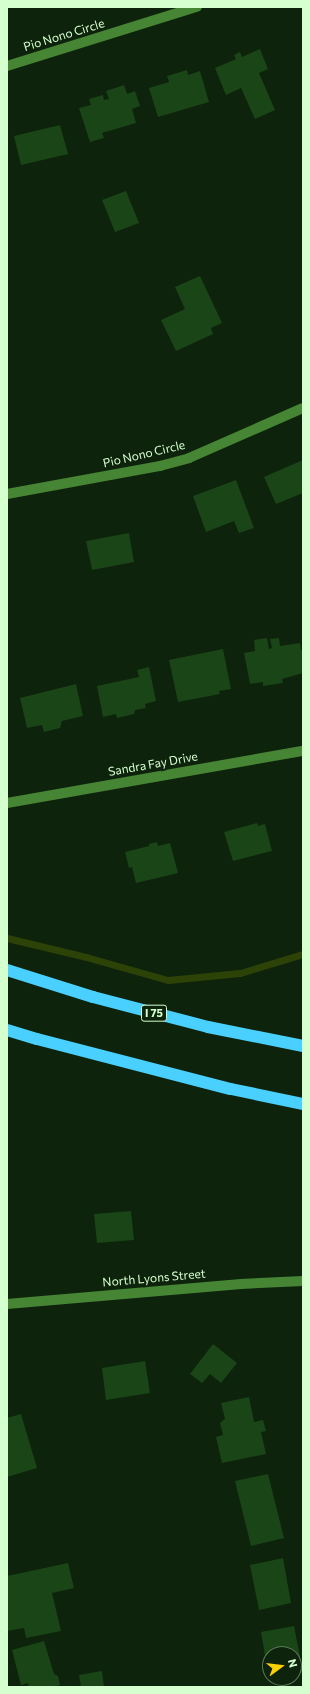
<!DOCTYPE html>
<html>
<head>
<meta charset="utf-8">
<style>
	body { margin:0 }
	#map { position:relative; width:310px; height:1694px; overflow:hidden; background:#0e230c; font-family:Commissioner,sans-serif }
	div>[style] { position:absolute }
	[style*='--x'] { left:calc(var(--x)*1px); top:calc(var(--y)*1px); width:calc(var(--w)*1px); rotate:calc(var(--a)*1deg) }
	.stream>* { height:7px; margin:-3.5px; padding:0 3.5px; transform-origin:3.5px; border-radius:3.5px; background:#2c4206 }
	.building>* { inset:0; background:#1a4517 }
	.minor>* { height:10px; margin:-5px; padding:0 5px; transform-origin:5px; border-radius:5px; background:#468534 }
	.highway>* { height:12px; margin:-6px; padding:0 6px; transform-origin:6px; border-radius:6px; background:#49d0ff }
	span { translate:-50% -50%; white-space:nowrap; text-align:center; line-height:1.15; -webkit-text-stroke:4px #0e230c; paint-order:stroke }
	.shield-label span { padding:1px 3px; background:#0e230c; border:1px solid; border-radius:3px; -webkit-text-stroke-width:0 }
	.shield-label { font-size:11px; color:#d5ffce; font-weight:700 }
	.street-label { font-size:12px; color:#d5ffce }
	.frame { position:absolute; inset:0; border:8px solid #d5ffce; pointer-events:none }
	.north { position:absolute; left:262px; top:1646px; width:40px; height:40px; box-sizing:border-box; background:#0e230c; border:1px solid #5e7b5a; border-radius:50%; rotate:75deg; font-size:11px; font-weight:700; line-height:16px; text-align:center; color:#d5ffce }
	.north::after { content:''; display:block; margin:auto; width:14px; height:18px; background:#f9d000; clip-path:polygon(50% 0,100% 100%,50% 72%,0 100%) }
</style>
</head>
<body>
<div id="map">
	<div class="stream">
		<div style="--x:7;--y:938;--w:81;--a:13.5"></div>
		<div style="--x:86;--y:957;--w:85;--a:15.7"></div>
		<div style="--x:168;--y:980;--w:72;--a:-5.6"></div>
		<div style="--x:240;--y:973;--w:66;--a:-16.8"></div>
	</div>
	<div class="building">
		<div style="clip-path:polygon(260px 49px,268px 69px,259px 73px,275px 110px,255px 119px,241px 88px,226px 95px,215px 68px,236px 59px,234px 55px,240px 52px,242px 57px)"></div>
		<div style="clip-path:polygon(187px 70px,188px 75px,200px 71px,209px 102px,158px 117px,149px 88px,169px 82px,167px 76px)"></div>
		<div style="clip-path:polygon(124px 85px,127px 94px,135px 91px,140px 106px,132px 109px,136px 123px,102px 133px,104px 138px,90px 142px,79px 108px,91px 105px,89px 99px,103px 95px,104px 100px,109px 99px,106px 91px)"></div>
		<div style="clip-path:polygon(60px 125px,68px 154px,21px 165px,14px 136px)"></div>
		<div style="clip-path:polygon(126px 191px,139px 223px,115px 232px,102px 200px)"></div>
		<div style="clip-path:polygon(200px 276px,222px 323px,211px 328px,213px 334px,176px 351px,161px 320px,185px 309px,175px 287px)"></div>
		<div style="clip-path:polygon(303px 460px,303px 493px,276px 504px,264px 477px)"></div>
		<div style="clip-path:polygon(236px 480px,254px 528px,239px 533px,234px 521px,206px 532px,193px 496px)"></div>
		<div style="clip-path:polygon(129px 533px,134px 562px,92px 570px,86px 541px)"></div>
		<div style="clip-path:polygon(267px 638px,269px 649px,272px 648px,270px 639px,279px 638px,280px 646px,300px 643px,301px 650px,303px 650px,303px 673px,282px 679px,283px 683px,263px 686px,263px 682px,250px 684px,244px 653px,255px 651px,254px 640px)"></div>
		<div style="clip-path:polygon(223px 649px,231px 689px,219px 691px,220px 694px,178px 702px,169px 660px)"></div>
		<div style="clip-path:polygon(149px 667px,156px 701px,145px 704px,146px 708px,135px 710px,134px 714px,117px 718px,116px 714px,103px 717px,97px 686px,139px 677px,137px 670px)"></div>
		<div style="clip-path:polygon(76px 684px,83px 716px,62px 721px,60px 728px,44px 732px,42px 725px,27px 728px,20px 698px)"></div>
		<div style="clip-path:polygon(257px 823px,258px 826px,265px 824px,272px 851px,233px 861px,224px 832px)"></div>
		<div style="clip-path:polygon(157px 842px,158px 846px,170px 843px,178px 873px,136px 883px,132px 867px,129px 868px,125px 852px,149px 846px,149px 844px)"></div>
		<div style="clip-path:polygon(131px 1211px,134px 1240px,97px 1243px,94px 1214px)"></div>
		<div style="clip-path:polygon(213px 1344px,237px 1363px,221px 1383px,210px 1374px,202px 1383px,190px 1374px)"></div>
		<div style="clip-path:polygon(145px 1361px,150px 1393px,106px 1400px,102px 1368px)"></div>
		<div style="clip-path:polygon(249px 1397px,254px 1422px,263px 1420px,266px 1431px,261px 1432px,266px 1454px,222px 1463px,216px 1437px,223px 1435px,220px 1423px,225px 1419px,221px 1403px)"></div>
		<div style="clip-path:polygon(21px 1414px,37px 1468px,7px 1477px,7px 1418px)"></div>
		<div style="clip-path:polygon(268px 1474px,284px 1538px,251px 1546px,235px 1481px)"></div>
		<div style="clip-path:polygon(283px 1558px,291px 1603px,259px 1610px,250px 1565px)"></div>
		<div style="clip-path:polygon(68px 1563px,74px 1588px,52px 1593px,61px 1631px,26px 1638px,24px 1628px,7px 1631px,7px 1576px)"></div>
		<div style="clip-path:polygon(294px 1626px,303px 1672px,294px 1674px,294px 1654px,270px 1654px,269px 1679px,261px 1632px)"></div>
		<div style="clip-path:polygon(44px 1641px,54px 1674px,58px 1676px,60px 1685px,54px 1687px,29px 1687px,28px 1683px,21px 1685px,12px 1650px)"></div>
		<div style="clip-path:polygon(102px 1671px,104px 1687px,81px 1687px,79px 1675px)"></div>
	</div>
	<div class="minor">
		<div style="--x:7;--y:66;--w:199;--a:-17.3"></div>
		<div style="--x:7;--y:494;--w:156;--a:-10.4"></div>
		<div style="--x:160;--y:466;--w:30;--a:-15"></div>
		<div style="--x:189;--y:458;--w:124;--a:-23.7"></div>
		<div style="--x:7;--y:803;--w:301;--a:-10"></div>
		<div style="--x:7;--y:1304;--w:235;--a:-4.9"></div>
		<div style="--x:241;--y:1284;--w:62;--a:-2.8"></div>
	</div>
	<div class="highway">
		<div style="--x:7;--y:970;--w:90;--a:17.4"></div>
		<div style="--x:93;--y:997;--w:119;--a:14.6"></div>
		<div style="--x:208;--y:1027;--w:97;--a:11.3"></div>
		<div style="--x:7;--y:1030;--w:31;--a:17"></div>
		<div style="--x:37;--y:1039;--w:200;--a:14.5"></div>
		<div style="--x:231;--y:1089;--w:74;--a:11.8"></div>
	</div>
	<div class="shield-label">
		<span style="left:154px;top:1013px">I 75</span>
	</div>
	<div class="street-label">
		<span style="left:64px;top:35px;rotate:-17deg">Pio Nono Circle</span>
		<span style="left:144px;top:454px;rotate:-13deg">Pio Nono Circle</span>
		<span style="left:153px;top:764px;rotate:-10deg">Sandra Fay Drive</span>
		<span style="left:154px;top:1278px;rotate:-5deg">North Lyons Street</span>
	</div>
	<div class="frame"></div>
	<div class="north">N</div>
</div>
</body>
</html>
